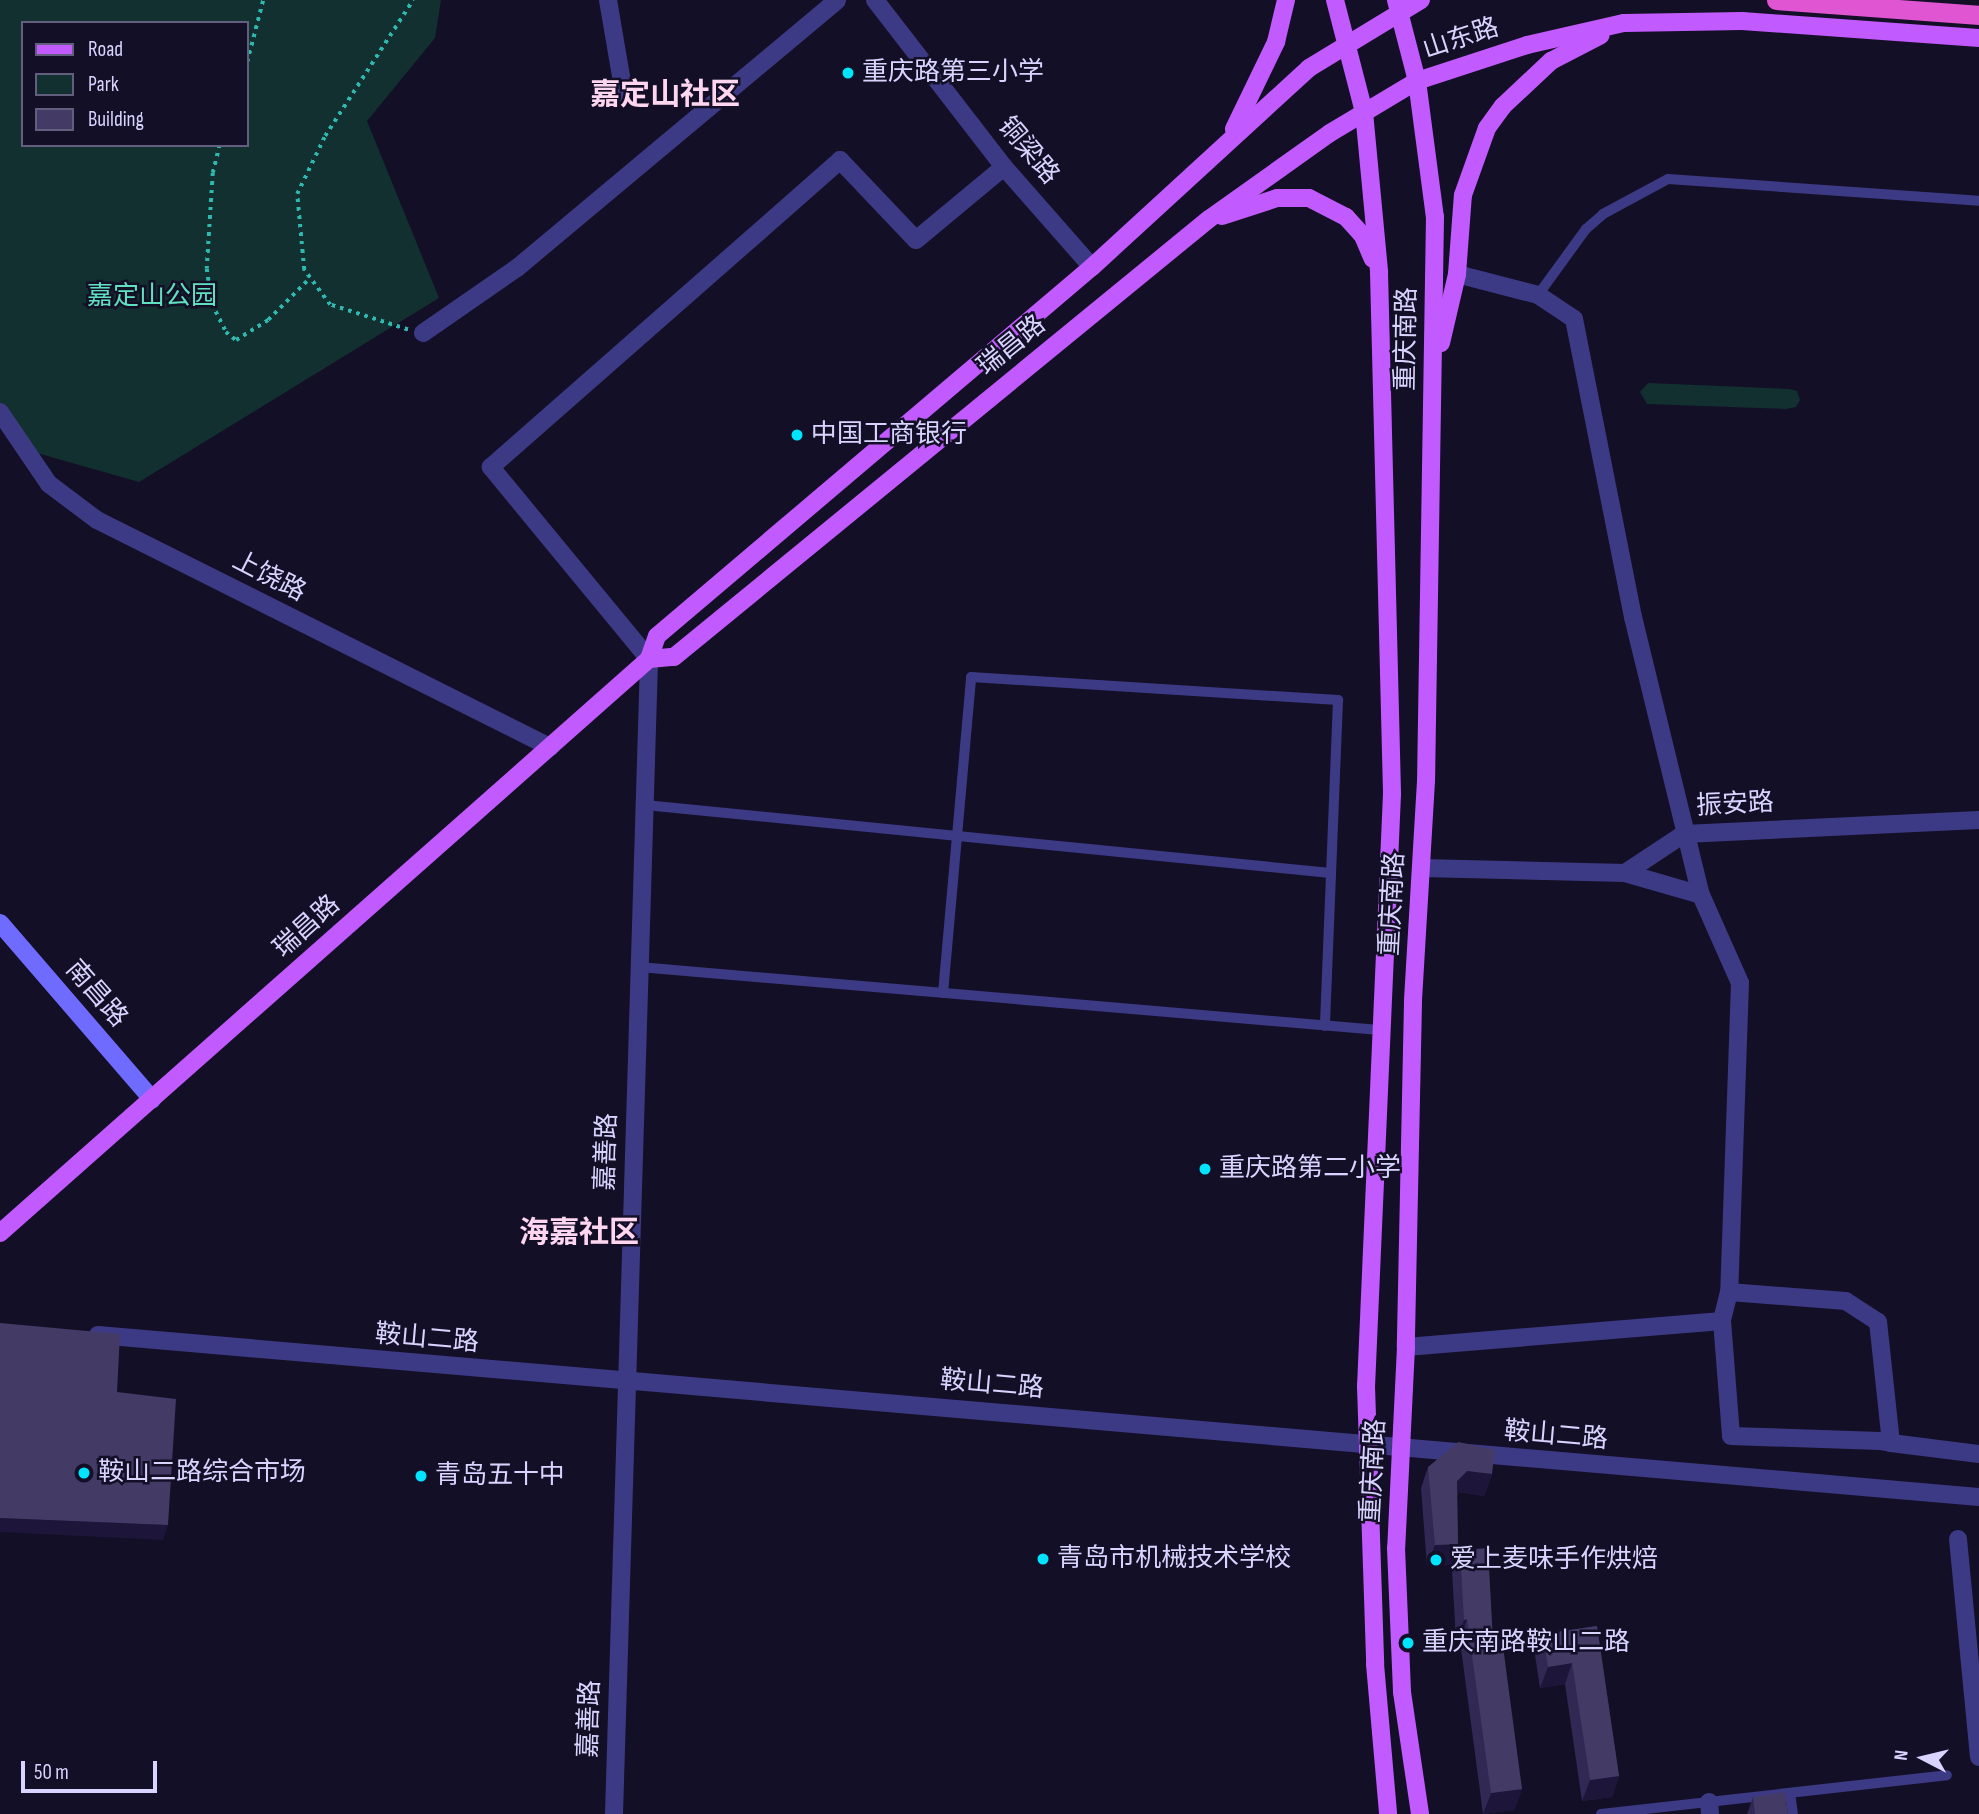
<!DOCTYPE html>
<html>
<head>
<meta charset="utf-8">
<style>
	body { margin:0 }
	#map { position:relative; width:1979px; height:1814px; overflow:hidden; background:#130f26; font-family:"Sofia Sans Condensed","Noto Sans SC",sans-serif }
	div>[style] { position:absolute }
	[style*='--x'] { left:calc(var(--x)*1px); top:calc(var(--y)*1px); width:calc(var(--w)*1px); rotate:calc(var(--a)*1deg) }
	.green>* { inset:0; background:#12302f }
	.path>* { height:3.5px; margin-top:-1.75px; transform-origin:0; background:repeating-linear-gradient(90deg,#2fb8b0 0 3.5px,transparent 0 8.5px) }
	.service>* { height:10px; margin:-5px; padding:0 5px; transform-origin:5px; border-radius:5px; background:#3d3a85 }
	.minor>* { height:18px; margin:-9px; padding:0 9px; transform-origin:9px; border-radius:9px; background:#3d3a85 }
	.tertiary>* { height:18px; margin:-9px; padding:0 9px; transform-origin:9px; border-radius:9px; background:#3d3a85 }
	.secondary>* { height:18px; margin:-9px; padding:0 9px; transform-origin:9px; border-radius:9px; background:#6f6bff }
	.primary>* { height:18px; margin:-9px; padding:0 9px; transform-origin:9px; border-radius:9px; background:#c25bff }
	.trunk>* { height:19px; margin:-9.5px; padding:0 9.5px; transform-origin:9.5px; border-radius:9.5px; background:#e055d1 }
	.wall>* { inset:0; background:#312854 }
	.shaded-wall>* { inset:0; background:#1d163a }
	.building>* { inset:0; background:#433a66 }
	.dots>* { width:19px; height:19px; translate:-50% -50%; box-sizing:border-box; border:4px solid #130f26; border-radius:50% }
	span { translate:-50% -50%; white-space:nowrap; text-align:center; line-height:1.15; -webkit-text-stroke:5px #130f26; paint-order:stroke }
	.street-label { font-size:26px; color:#d9d4ff }
	.poi-label { font-size:26px; color:#d9d4ff }
	.left { translate:0 -50%; text-align:left }
	.park-label { font-size:26px; color:#5fe0c0 }
	.quarter-label { font-size:30px; color:#ffd6f0; font-weight:700 }
	.legend { position:absolute; left:21px; top:21px; width:228px; height:126px; box-sizing:border-box; background:#130f26; border:2px solid #625e7d; margin:0; padding:9px 12px; list-style:none; font-size:21px; color:#d9d4ff }
	.legend li { display:flex; align-items:center; gap:14px; height:35px }
	.legend b { width:35px; border:2px solid #625e7d }
	.north { position:absolute; left:1888px; top:1723px; width:70px; height:70px; -webkit-text-stroke:5px #130f26; paint-order:stroke; rotate:277deg; font-size:19px; font-weight:700; line-height:28px; text-align:center; color:#d9d4ff }
	.north::after { content:''; display:block; margin:auto; width:24px; height:32px; background:#d9d4ff; clip-path:polygon(50% 0,100% 100%,50% 72%,0 100%) }
	.scale { position:absolute; left:21px; top:1761px; width:136px; height:32px; box-sizing:border-box; border:4px solid #d9d4ff; border-top:0; padding-left:9px; font-size:21px; line-height:24px; white-space:nowrap; color:#d9d4ff; -webkit-text-stroke:5px #130f26; paint-order:stroke }
</style>
</head>
<body>
<div id="map">
	<div class="green">
		<div style="clip-path:polygon(evenodd,0 0,441px 0,435px 38px,367px 121px,439px 298px,139px 482px,30px 451px,0 412px,0 0,23px 23px,247px 23px,247px 145px,23px 145px,23px 23px)"></div>
		<div style="clip-path:polygon(1648px 383px,1789px 389px,1797px 391px,1800px 400px,1796px 407px,1786px 409px,1647px 404px,1640px 392px)"></div>
	</div>
	<div class="path">
		<div style="--x:247;--y:62;--w:64;--a:-75.5"></div>
		<div style="--x:220;--y:145;--w:29;--a:104"></div>
		<div style="--x:213;--y:173;--w:96;--a:93.6"></div>
		<div style="--x:207;--y:269;--w:35;--a:82"></div>
		<div style="--x:212;--y:304;--w:31;--a:63"></div>
		<div style="--x:226;--y:332;--w:13;--a:39"></div>
		<div style="--x:236;--y:340;--w:38;--a:-32"></div>
		<div style="--x:268;--y:320;--w:59;--a:-45"></div>
		<div style="--x:408;--y:330;--w:82;--a:-162.2"></div>
		<div style="--x:330;--y:305;--w:44;--a:-126.6"></div>
		<div style="--x:304;--y:270;--w:76;--a:-95.3"></div>
		<div style="--x:297;--y:194;--w:64;--a:-64.2"></div>
		<div style="--x:325;--y:136;--w:162;--a:-57.1"></div>
	</div>
	<div class="service">
		<div style="--x:1538;--y:295;--w:82;--a:-54"></div>
		<div style="--x:1586;--y:229;--w:23;--a:-41"></div>
		<div style="--x:1603;--y:214;--w:74;--a:-28.3"></div>
		<div style="--x:1668;--y:179;--w:312;--a:4"></div>
		<div style="--x:645;--y:805;--w:689;--a:5.66"></div>
		<div style="--x:639;--y:967;--w:743;--a:4.87"></div>
		<div style="--x:943;--y:993;--w:317;--a:-84.9"></div>
		<div style="--x:971;--y:677;--w:368;--a:3.6"></div>
		<div style="--x:1338;--y:700;--w:326;--a:92.3"></div>
		<div style="--x:1790;--y:1793;--w:21;--a:82"></div>
		<div style="--x:1601;--y:1814;--w:348;--a:-6.4"></div>
	</div>
	<div class="minor">
		<div style="--x:608;--y:0;--w:95;--a:80.3"></div>
		<div style="--x:875;--y:0;--w:211;--a:52.3"></div>
		<div style="--x:1004;--y:167;--w:133;--a:48.7"></div>
		<div style="--x:1457;--y:274;--w:84;--a:14.5"></div>
		<div style="--x:1538;--y:295;--w:43;--a:33.7"></div>
		<div style="--x:1574;--y:319;--w:304;--a:78.8"></div>
		<div style="--x:1633;--y:617;--w:286;--a:76.3"></div>
		<div style="--x:423;--y:333;--w:114;--a:-34.7"></div>
		<div style="--x:517;--y:268;--w:417;--a:-39.9"></div>
		<div style="--x:0;--y:412;--w:87;--a:55.8"></div>
		<div style="--x:49;--y:484;--w:60;--a:36.9"></div>
		<div style="--x:97;--y:520;--w:507;--a:26.62"></div>
		<div style="--x:649;--y:659;--w:249;--a:-129.5"></div>
		<div style="--x:491;--y:467;--w:465;--a:-41.3"></div>
		<div style="--x:840;--y:160;--w:110;--a:46.5"></div>
		<div style="--x:916;--y:240;--w:114;--a:-39.7"></div>
		<div style="--x:1421;--y:868;--w:204;--a:1.4"></div>
		<div style="--x:1625;--y:873;--w:71;--a:-33.5"></div>
		<div style="--x:1684;--y:834;--w:295;--a:-2.7"></div>
		<div style="--x:1625;--y:873;--w:79;--a:16.1"></div>
		<div style="--x:1701;--y:895;--w:96;--a:66.1"></div>
		<div style="--x:1740;--y:983;--w:309;--a:92"></div>
		<div style="--x:1406;--y:1347;--w:317;--a:-4.7"></div>
		<div style="--x:1891;--y:1443;--w:122;--a:-96.1"></div>
		<div style="--x:1878;--y:1322;--w:38;--a:-147"></div>
		<div style="--x:1846;--y:1301;--w:117;--a:-175.6"></div>
		<div style="--x:1729;--y:1292;--w:30;--a:104"></div>
		<div style="--x:1722;--y:1321;--w:115;--a:85.5"></div>
		<div style="--x:1731;--y:1436;--w:149;--a:1.9"></div>
		<div style="--x:1880;--y:1441;--w:11;--a:10"></div>
		<div style="--x:1891;--y:1443;--w:89;--a:7.1"></div>
		<div style="--x:1958;--y:1539;--w:219;--a:84.5"></div>
		<div style="--x:1709;--y:1802;--w:12;--a:85"></div>
	</div>
	<div class="tertiary">
		<div style="--x:98;--y:1335;--w:1888;--a:4.92"></div>
		<div style="--x:614;--y:1814;--w:1156;--a:-88.26"></div>
	</div>
	<div class="secondary">
		<div style="--x:0;--y:923;--w:233;--a:49.2"></div>
	</div>
	<div class="primary">
		<div style="--x:1335;--y:0;--w:116;--a:75.5"></div>
		<div style="--x:1364;--y:112;--w:161;--a:84.6"></div>
		<div style="--x:1379;--y:272;--w:522;--a:88.57"></div>
		<div style="--x:1392;--y:794;--w:593;--a:92.51"></div>
		<div style="--x:1366;--y:1386;--w:278;--a:88.1"></div>
		<div style="--x:1375;--y:1664;--w:151;--a:85"></div>
		<div style="--x:1396;--y:0;--w:84;--a:75.5"></div>
		<div style="--x:1417;--y:81;--w:137;--a:82.5"></div>
		<div style="--x:1435;--y:217;--w:564;--a:90.91"></div>
		<div style="--x:1426;--y:781;--w:221;--a:93.4"></div>
		<div style="--x:1413;--y:1002;--w:345;--a:91.2"></div>
		<div style="--x:1406;--y:1347;--w:201;--a:92.8"></div>
		<div style="--x:1396;--y:1548;--w:144;--a:87.6"></div>
		<div style="--x:1402;--y:1692;--w:123;--a:81.6"></div>
		<div style="--x:1234;--y:129;--w:97;--a:-64.2"></div>
		<div style="--x:1276;--y:42;--w:43;--a:-76.6"></div>
		<div style="--x:1222;--y:216;--w:58;--a:-18.1"></div>
		<div style="--x:1277;--y:198;--w:32;--a:0"></div>
		<div style="--x:1309;--y:198;--w:42;--a:27.2"></div>
		<div style="--x:1346;--y:217;--w:25;--a:48"></div>
		<div style="--x:1363;--y:236;--w:25;--a:67"></div>
		<div style="--x:1441;--y:343;--w:71;--a:-76.9"></div>
		<div style="--x:1457;--y:274;--w:79;--a:-85.7"></div>
		<div style="--x:1463;--y:195;--w:71;--a:-70.3"></div>
		<div style="--x:1487;--y:128;--w:27;--a:-54"></div>
		<div style="--x:1503;--y:106;--w:66;--a:-43.2"></div>
		<div style="--x:1551;--y:61;--w:56;--a:-27.5"></div>
		<div style="--x:649;--y:659;--w:25;--a:-5"></div>
		<div style="--x:674;--y:657;--w:691;--a:-39.31"></div>
		<div style="--x:1209;--y:219;--w:148;--a:-35.4"></div>
		<div style="--x:1330;--y:133;--w:101;--a:-30.9"></div>
		<div style="--x:1417;--y:81;--w:116;--a:-18.1"></div>
		<div style="--x:1527;--y:45;--w:99;--a:-12.8"></div>
		<div style="--x:1624;--y:23;--w:118;--a:-1"></div>
		<div style="--x:1742;--y:21;--w:238;--a:4.1"></div>
		<div style="--x:0;--y:1233;--w:866;--a:-41.49"></div>
		<div style="--x:649;--y:659;--w:24;--a:-71"></div>
		<div style="--x:657;--y:636;--w:570;--a:-40.31"></div>
		<div style="--x:1092;--y:267;--w:294;--a:-42.5"></div>
		<div style="--x:1309;--y:68;--w:131;--a:-31.3"></div>
	</div>
	<div class="trunk">
		<div style="--x:1776;--y:0;--w:204;--a:4.2"></div>
	</div>
	<div class="wall">
		<div style="clip-path:polygon(1428px 1467px,1492px 1474px,1484px 1496px,1459px 1492px,1457px 1495px,1458px 1544px,1451px 1565px,1427px 1566px,1421px 1488px)"></div>
		<div style="clip-path:polygon(1460px 1550px,1493px 1641px,1522px 1789px,1514px 1810px,1483px 1814px,1460px 1641px,1456px 1641px,1452px 1571px)"></div>
		<div style="clip-path:polygon(1597px 1626px,1619px 1776px,1612px 1797px,1582px 1801px,1565px 1684px,1540px 1688px,1535px 1655px,1543px 1634px)"></div>
		<div style="clip-path:polygon(1753px 1797px,1788px 1814px,1747px 1814px)"></div>
	</div>
	<div class="shaded-wall">
		<div style="clip-path:polygon(1467px 1471px,1492px 1474px,1484px 1496px,1459px 1492px,1449px 1503px,1457px 1481px)"></div>
		<div style="clip-path:polygon(0 1518px,168px 1525px,163px 1540px,0 1532px)"></div>
		<div style="clip-path:polygon(1458px 1544px,1451px 1565px,1427px 1566px,1435px 1545px)"></div>
		<div style="clip-path:polygon(1467px 1619px,1460px 1641px,1456px 1641px,1464px 1620px)"></div>
		<div style="clip-path:polygon(1572px 1663px,1565px 1684px,1540px 1688px,1548px 1667px)"></div>
		<div style="clip-path:polygon(1619px 1776px,1612px 1797px,1582px 1801px,1590px 1780px)"></div>
		<div style="clip-path:polygon(1522px 1789px,1514px 1810px,1483px 1814px,1491px 1793px)"></div>
	</div>
	<div class="building">
		<div style="clip-path:polygon(0 1323px,120px 1334px,117px 1392px,176px 1399px,168px 1525px,0 1518px)"></div>
		<div style="clip-path:polygon(1458px 1442px,1495px 1450px,1492px 1474px,1467px 1471px,1457px 1481px,1458px 1544px,1435px 1545px,1428px 1467px)"></div>
		<div style="clip-path:polygon(1488px 1548px,1493px 1641px,1502px 1639px,1522px 1789px,1491px 1793px,1467px 1619px,1464px 1620px,1460px 1550px)"></div>
		<div style="clip-path:polygon(1597px 1626px,1619px 1776px,1590px 1780px,1572px 1663px,1548px 1667px,1543px 1634px)"></div>
		<div style="clip-path:polygon(1785px 1792px,1788px 1814px,1755px 1814px,1753px 1797px)"></div>
	</div>
	<div class="dots">
		<div style="left:848px;top:73px;background:#00e5ff"></div>
		<div style="left:797px;top:435px;background:#00e5ff"></div>
		<div style="left:1205px;top:1169px;background:#00e5ff"></div>
		<div style="left:84px;top:1473px;background:#00e5ff"></div>
		<div style="left:421px;top:1476px;background:#00e5ff"></div>
		<div style="left:1043px;top:1559px;background:#00e5ff"></div>
		<div style="left:1436px;top:1560px;background:#00e5ff"></div>
		<div style="left:1408px;top:1643px;background:#00e5ff"></div>
	</div>
	<div class="street-label">
		<span style="left:1461px;top:39px;rotate:-18deg">山东路</span>
		<span style="left:1028px;top:151px;rotate:50deg">铜梁路</span>
		<span style="left:1407px;top:339px;rotate:-89deg">重庆南路</span>
		<span style="left:1012px;top:346px;rotate:-39deg">瑞昌路</span>
		<span style="left:269px;top:577px;rotate:27deg">上饶路</span>
		<span style="left:1735px;top:805px;rotate:-3deg">振安路</span>
		<span style="left:1393px;top:904px;rotate:-87deg">重庆南路</span>
		<span style="left:307px;top:927px;rotate:-42deg">瑞昌路</span>
		<span style="left:96px;top:994px;rotate:49deg">南昌路</span>
		<span style="left:607px;top:1152px;rotate:-88deg">嘉善路</span>
		<span style="left:427px;top:1339px;rotate:5deg">鞍山二路</span>
		<span style="left:992px;top:1385px;rotate:5deg">鞍山二路</span>
		<span style="left:1556px;top:1436px;rotate:5deg">鞍山二路</span>
		<span style="left:1374px;top:1471px;rotate:-87deg">重庆南路</span>
		<span style="left:590px;top:1719px;rotate:-88deg">嘉善路</span>
	</div>
	<div class="poi-label">
		<span class="left" style="left:862px;top:73px">重庆路第三小学</span>
		<span class="left" style="left:811px;top:435px">中国工商银行</span>
		<span class="left" style="left:1219px;top:1169px">重庆路第二小学</span>
		<span class="left" style="left:98px;top:1473px">鞍山二路综合市场</span>
		<span class="left" style="left:435px;top:1476px">青岛五十中</span>
		<span class="left" style="left:1057px;top:1559px">青岛市机械技术学校</span>
		<span class="left" style="left:1450px;top:1560px">爱上麦味手作烘焙</span>
		<span class="left" style="left:1422px;top:1643px">重庆南路鞍山二路</span>
	</div>
	<div class="park-label">
		<span style="left:152px;top:297px">嘉定山公园</span>
	</div>
	<div class="quarter-label">
		<span style="left:665px;top:95px">嘉定山社区</span>
		<span style="left:579px;top:1233px">海嘉社区</span>
	</div>
	<ul class="legend">
	<li><b style="height:9px;background:#c25bff"></b>Road</li>
	<li><b style="height:19px;background:#12302f"></b>Park</li>
	<li><b style="height:19px;background:#433a66"></b>Building</li>
	</ul>
	<div class="north">N</div>
	<div class="scale">50 m</div>
</div>
</body>
</html>
